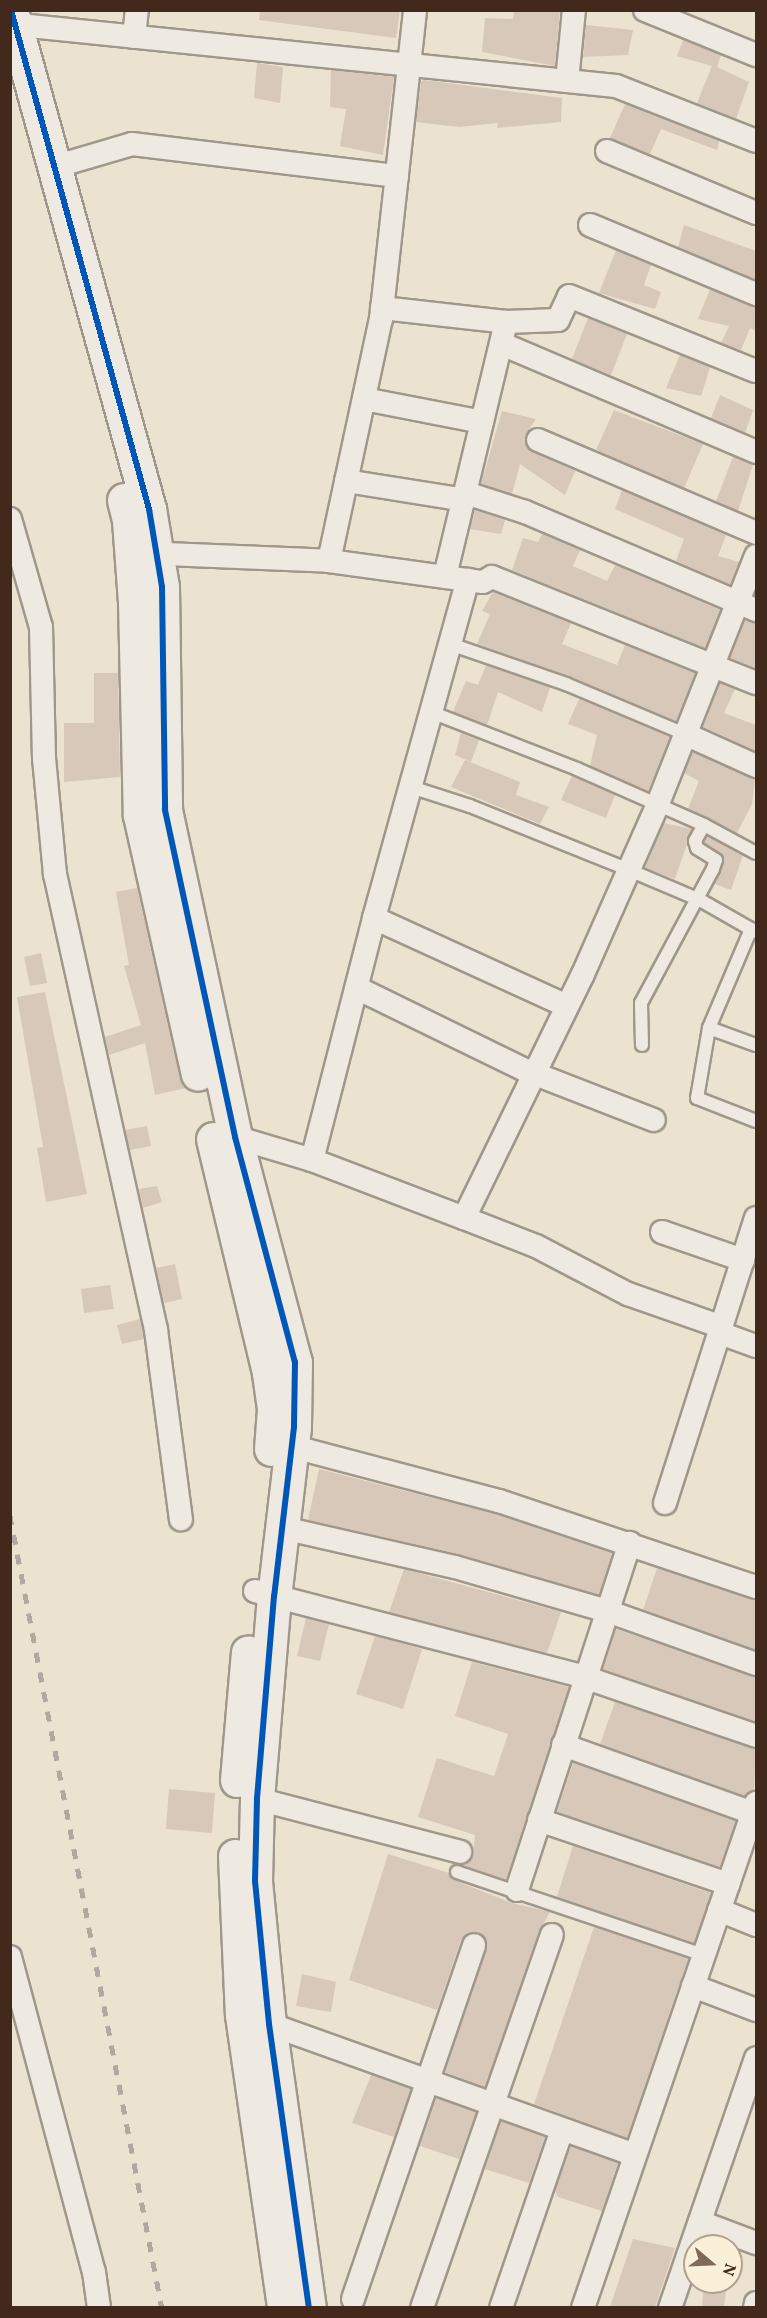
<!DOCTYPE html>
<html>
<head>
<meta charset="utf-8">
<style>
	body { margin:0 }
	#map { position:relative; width:767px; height:2318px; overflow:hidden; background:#ece2d0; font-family:Vollkorn,serif }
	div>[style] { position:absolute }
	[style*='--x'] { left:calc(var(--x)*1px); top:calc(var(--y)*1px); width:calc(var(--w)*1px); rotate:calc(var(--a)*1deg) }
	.building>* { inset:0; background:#d7c8b9 }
	.roads { filter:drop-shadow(2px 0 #a0978b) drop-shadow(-2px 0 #a0978b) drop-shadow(0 2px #a0978b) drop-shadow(0 -2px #a0978b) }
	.lane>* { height:12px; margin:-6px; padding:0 6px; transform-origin:6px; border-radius:6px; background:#efeae1 }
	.street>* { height:22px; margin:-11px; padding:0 11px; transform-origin:11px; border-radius:11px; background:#efeae1 }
	.secondary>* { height:33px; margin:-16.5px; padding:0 16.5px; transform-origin:16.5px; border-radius:16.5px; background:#efeae1 }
	.rail>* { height:4.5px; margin-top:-2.25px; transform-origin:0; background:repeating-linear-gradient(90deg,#b0a9a0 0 10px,transparent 0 20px) }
	.cycleway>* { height:6px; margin:-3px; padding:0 3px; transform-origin:3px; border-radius:3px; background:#0057b8 }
	span { translate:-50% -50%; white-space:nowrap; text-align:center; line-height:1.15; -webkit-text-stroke:4.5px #faefd9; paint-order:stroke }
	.frame { position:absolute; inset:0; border:12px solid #42291c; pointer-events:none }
	.north { position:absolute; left:683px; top:2234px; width:60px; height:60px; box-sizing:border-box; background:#faefd9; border:2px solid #b0a08d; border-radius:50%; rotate:109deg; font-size:16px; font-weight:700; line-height:24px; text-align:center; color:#42291c }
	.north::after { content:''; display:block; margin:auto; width:21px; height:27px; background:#7e6a5b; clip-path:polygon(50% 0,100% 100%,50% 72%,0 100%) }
</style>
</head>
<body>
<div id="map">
	<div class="building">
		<div style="clip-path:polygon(260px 10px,400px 10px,396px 38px,259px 20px)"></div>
		<div style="clip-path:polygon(514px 10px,560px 10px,555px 66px,482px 52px,485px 18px,513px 19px)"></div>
		<div style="clip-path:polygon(586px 25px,633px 30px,628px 55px,583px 57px)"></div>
		<div style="clip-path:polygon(683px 40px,721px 55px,717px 67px,749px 82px,736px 119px,697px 103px,712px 66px,677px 56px)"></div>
		<div style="clip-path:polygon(257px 63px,283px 67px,280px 103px,254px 98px)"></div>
		<div style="clip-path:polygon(331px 70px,394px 77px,383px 155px,340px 146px,346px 109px,330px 107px)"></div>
		<div style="clip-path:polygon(424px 80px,562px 98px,561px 122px,497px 128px,498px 123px,459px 127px,416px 122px,421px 82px)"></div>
		<div style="clip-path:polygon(625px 104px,719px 141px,717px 150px,661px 129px,650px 154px,610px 138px)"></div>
		<div style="clip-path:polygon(684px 225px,756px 251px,756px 280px,678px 247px)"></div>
		<div style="clip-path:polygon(616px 250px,651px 265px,644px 285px,661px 292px,655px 309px,599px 293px)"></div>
		<div style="clip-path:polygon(710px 289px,756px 307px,756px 331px,750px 328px,741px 350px,721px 343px,729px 326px,698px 319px)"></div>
		<div style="clip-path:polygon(588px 318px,627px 334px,611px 375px,572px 359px)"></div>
		<div style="clip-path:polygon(680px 355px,710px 367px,701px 396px,666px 388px)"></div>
		<div style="clip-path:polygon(720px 395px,753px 410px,745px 433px,711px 418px)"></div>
		<div style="clip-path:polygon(614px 410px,703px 444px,684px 488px,596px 450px)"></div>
		<div style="clip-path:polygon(502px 411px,536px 419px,525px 435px,528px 449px,575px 471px,565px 495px,520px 464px,512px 494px,481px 484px)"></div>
		<div style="clip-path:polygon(733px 457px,753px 465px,738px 511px,716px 501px)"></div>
		<div style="clip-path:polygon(622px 490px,726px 535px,718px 556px,739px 562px,730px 584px,676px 561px,684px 539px,615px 509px)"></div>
		<div style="clip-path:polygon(475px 510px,505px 520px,501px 534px,470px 529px)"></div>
		<div style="clip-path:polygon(542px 534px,580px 550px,573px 566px,607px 581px,615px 565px,720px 610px,705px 648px,512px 570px,523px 538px,538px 542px)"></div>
		<div style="clip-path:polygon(493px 592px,571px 623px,562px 644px,617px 665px,625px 645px,695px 673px,676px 721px,569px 676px,477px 644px,490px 614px,482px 611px)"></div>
		<div style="clip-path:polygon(745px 620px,756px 623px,756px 669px,730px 658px)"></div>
		<div style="clip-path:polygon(486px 665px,550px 687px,542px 712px,498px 692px,487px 725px,453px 712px,466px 681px,478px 685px)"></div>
		<div style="clip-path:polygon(94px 673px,118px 673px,120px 777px,64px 782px,64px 723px,94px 723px)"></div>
		<div style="clip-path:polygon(720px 683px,735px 689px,724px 713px,756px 725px,756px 751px,703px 727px)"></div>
		<div style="clip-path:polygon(579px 699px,670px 737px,648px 791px,590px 766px,597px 735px,568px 724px)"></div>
		<div style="clip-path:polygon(461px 733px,479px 740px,471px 762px,455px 755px)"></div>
		<div style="clip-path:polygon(693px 752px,755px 779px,752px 804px,737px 833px,688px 809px,699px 781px,684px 773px)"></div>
		<div style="clip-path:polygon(465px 760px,520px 782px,516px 795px,549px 807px,540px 824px,451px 787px)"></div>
		<div style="clip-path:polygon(572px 776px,615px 795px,606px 818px,561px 800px)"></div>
		<div style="clip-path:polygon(664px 823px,692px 829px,675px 879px,645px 868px)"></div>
		<div style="clip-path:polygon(707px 836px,743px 855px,731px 890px,715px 884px,724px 859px,704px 843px)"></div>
		<div style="clip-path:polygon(137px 888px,180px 1078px,186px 1088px,155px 1095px,145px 1043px,109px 1055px,105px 1037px,141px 1025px,124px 966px,129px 965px,116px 892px)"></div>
		<div style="clip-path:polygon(41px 953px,47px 983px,30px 986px,24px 957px)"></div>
		<div style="clip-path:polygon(45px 992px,87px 1194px,46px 1202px,37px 1148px,43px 1147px,17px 997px)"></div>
		<div style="clip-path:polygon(147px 1126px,151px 1146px,130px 1150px,125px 1130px)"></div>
		<div style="clip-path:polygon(157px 1186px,162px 1202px,143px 1208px,139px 1189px)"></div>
		<div style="clip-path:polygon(175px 1264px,182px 1299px,164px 1303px,156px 1268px)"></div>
		<div style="clip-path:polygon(110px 1285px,114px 1309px,84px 1313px,81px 1289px)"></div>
		<div style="clip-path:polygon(140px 1319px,144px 1339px,122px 1344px,117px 1325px)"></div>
		<div style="clip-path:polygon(319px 1469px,495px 1514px,612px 1553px,599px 1595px,459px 1554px,308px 1520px)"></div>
		<div style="clip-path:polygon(657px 1568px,756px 1600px,756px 1650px,643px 1610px)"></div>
		<div style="clip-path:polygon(404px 1569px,561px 1612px,547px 1653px,389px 1612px)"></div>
		<div style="clip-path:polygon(306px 1618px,329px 1624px,320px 1661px,297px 1656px)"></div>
		<div style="clip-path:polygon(616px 1629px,756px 1677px,756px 1722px,603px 1669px)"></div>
		<div style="clip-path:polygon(375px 1636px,422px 1649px,403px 1709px,356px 1694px)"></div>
		<div style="clip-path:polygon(472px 1662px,569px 1687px,506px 1880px,465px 1866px,473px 1856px,475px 1835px,418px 1817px,437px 1758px,494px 1776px,508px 1734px,455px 1716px)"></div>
		<div style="clip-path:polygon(615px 1702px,756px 1749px,754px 1790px,745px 1796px,600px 1744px)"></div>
		<div style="clip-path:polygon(573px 1763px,736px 1821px,720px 1867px,557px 1812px)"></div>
		<div style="clip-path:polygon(169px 1789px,215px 1793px,212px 1833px,166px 1829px)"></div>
		<div style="clip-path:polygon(573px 1846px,711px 1893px,694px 1943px,557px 1897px)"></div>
		<div style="clip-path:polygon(388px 1854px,449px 1873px,454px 1880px,512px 1903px,550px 1912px,539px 1931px,485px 2087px,445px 2072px,487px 1949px,484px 1936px,472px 1932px,461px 1940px,437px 2010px,349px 1980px)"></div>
		<div style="clip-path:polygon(594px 1927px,688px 1959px,627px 2138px,534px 2104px)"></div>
		<div style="clip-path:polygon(302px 1974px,336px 1982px,331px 2012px,296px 2006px)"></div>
		<div style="clip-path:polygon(371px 2075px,411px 2089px,394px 2137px,352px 2123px)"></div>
		<div style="clip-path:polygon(436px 2098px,476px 2112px,459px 2159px,420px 2146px)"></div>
		<div style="clip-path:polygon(501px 2121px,545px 2137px,529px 2183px,485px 2169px)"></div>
		<div style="clip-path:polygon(571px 2146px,618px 2163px,602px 2211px,558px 2197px,555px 2191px)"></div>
		<div style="clip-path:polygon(633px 2239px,675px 2248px,655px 2307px,610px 2307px)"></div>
		<div style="clip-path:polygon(704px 2282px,727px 2282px,724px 2307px,702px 2307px)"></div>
	</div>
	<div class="roads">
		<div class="lane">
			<div style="--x:450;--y:644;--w:123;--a:19"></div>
			<div style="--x:566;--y:684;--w:129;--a:22.8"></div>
			<div style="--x:431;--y:712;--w:157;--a:21.3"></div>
			<div style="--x:577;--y:769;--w:139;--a:23.8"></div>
			<div style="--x:704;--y:825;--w:59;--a:28.3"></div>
			<div style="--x:411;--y:787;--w:62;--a:17.9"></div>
			<div style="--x:470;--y:806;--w:171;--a:21.9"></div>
			<div style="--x:629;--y:870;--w:77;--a:22.9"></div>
			<div style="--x:700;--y:900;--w:64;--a:29.7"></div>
			<div style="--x:751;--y:929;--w:108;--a:113"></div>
			<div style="--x:709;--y:1028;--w:50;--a:19.9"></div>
			<div style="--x:709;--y:1028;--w:71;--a:99.7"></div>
			<div style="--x:697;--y:1098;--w:63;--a:21.3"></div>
			<div style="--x:642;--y:1045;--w:42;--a:-91.4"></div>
			<div style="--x:641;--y:1003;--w:152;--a:-61.8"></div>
			<div style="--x:713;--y:869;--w:9;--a:-72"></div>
			<div style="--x:716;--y:860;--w:22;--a:-148"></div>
			<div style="--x:697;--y:848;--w:7;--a:-106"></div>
			<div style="--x:695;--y:841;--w:18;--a:-61"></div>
			<div style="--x:457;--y:1872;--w:260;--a:18.6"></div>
		</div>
		<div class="street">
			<div style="--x:645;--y:10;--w:120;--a:22.1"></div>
			<div style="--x:10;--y:24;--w:609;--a:5.84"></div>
			<div style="--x:616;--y:86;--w:150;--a:21.4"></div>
			<div style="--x:134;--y:37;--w:27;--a:-84"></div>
			<div style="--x:567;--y:81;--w:71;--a:-84.4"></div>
			<div style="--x:607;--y:151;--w:161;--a:22.6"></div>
			<div style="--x:54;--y:167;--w:81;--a:-16.4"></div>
			<div style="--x:132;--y:144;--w:267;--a:6.9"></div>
			<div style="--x:590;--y:225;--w:180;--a:22.6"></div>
			<div style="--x:382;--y:308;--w:125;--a:6.4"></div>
			<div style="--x:506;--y:322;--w:262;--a:103.5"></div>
			<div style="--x:506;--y:322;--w:52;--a:-2.2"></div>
			<div style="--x:558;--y:320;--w:26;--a:-65"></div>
			<div style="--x:569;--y:296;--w:201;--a:21.9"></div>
			<div style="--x:502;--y:344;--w:276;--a:23"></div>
			<div style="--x:364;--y:399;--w:120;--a:11"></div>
			<div style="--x:538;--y:440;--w:237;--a:23.1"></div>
			<div style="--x:346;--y:481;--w:120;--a:9.1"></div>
			<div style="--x:466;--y:493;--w:62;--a:17.9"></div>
			<div style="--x:525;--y:512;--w:251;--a:23"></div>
			<div style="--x:10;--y:519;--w:112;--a:74"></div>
			<div style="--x:41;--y:627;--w:131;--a:88.7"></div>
			<div style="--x:44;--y:758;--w:117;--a:84.6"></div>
			<div style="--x:55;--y:874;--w:467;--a:77.5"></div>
			<div style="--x:156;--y:1330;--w:191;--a:82.5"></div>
			<div style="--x:142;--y:553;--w:187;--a:2.4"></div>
			<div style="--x:329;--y:561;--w:155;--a:7.8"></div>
			<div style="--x:483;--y:582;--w:10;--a:-29"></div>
			<div style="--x:492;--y:577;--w:284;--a:21.9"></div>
			<div style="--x:329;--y:561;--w:248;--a:-77.9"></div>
			<div style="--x:381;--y:319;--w:311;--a:-83.7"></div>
			<div style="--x:685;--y:734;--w:78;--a:24.3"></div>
			<div style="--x:374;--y:918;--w:212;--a:24.5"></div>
			<div style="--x:359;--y:989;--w:185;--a:26"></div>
			<div style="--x:525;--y:1070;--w:138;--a:21.2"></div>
			<div style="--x:235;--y:1137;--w:80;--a:16.6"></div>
			<div style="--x:312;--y:1160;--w:163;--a:20.9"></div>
			<div style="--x:464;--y:1218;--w:271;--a:-64"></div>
			<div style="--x:583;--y:974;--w:184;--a:-66.2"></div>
			<div style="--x:657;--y:806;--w:269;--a:-68.4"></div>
			<div style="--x:312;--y:1160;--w:250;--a:-75.6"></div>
			<div style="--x:374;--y:918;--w:351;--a:-74.5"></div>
			<div style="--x:464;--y:1218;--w:77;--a:21.3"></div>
			<div style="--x:536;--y:1246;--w:104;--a:27.6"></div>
			<div style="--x:628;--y:1294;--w:100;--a:19.3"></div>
			<div style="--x:662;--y:1232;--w:86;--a:19.1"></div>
			<div style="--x:720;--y:1333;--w:38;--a:20"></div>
			<div style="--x:279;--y:1443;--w:228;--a:14.8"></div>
			<div style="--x:499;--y:1501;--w:271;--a:18.5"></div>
			<div style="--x:665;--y:1503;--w:299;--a:-72.3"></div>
			<div style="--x:283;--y:1528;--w:176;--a:12.8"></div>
			<div style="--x:455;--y:1567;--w:158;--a:16.1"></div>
			<div style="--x:607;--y:1611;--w:158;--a:19.6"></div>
			<div style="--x:255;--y:1591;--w:340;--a:14.6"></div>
			<div style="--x:584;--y:1677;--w:182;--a:18.9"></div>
			<div style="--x:563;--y:1745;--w:202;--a:19.7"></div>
			<div style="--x:257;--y:1799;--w:210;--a:14.6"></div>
			<div style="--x:539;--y:1820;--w:200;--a:18.7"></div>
			<div style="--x:517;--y:1890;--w:365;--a:-72"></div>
			<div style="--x:719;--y:1910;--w:40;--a:22"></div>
			<div style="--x:10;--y:1957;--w:326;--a:75.1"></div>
			<div style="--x:94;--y:2272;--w:36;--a:82"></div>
			<div style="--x:693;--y:1986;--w:67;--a:20.9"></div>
			<div style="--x:258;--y:2020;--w:398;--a:19.7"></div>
			<div style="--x:700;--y:2222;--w:60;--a:20.6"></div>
			<div style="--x:353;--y:2299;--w:374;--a:-71.1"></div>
			<div style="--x:422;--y:2308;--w:395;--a:-70.8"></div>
			<div style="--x:501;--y:2308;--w:188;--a:-71.1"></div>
			<div style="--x:583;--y:2308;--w:534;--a:-71.09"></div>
			<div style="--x:670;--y:2308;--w:264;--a:-71"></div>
			<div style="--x:755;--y:2308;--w:5;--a:-79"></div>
		</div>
		<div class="secondary">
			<div style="--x:11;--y:10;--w:518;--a:74.54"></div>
			<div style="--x:149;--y:509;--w:79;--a:80.5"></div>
			<div style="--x:162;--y:587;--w:223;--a:89.2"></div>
			<div style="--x:165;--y:810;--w:334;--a:77.9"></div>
			<div style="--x:235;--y:1137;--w:233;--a:75.1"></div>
			<div style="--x:295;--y:1362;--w:65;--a:90.9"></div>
			<div style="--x:294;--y:1427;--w:170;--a:96.7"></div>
			<div style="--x:274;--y:1596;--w:204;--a:94.8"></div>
			<div style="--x:257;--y:1799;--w:82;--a:91.4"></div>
			<div style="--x:255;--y:1881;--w:144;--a:84.4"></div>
			<div style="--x:269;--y:2024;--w:287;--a:82"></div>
			<div style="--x:124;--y:500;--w:21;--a:76"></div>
			<div style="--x:129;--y:520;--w:81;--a:85.8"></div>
			<div style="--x:135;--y:601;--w:214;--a:88.7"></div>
			<div style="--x:140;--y:815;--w:265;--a:77.4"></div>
			<div style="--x:213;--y:1139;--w:241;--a:76.5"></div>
			<div style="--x:269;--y:1373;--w:36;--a:82"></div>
			<div style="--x:274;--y:1409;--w:40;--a:94.3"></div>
			<div style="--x:237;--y:1780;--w:128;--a:-85.1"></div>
			<div style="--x:235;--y:1856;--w:159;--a:87.5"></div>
			<div style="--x:242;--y:2015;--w:296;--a:81.8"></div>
		</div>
	</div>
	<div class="rail">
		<div style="--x:10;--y:1515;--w:807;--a:79.15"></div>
	</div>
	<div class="cycleway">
		<div style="--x:11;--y:10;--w:518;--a:74.54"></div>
		<div style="--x:149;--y:509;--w:79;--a:80.5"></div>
		<div style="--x:162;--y:587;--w:223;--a:89.2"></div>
		<div style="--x:165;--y:810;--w:334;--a:77.9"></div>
		<div style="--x:235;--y:1137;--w:233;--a:75.1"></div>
		<div style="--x:295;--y:1362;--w:65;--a:90.9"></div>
		<div style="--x:294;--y:1427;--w:170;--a:96.7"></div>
		<div style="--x:274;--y:1596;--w:204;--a:94.8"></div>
		<div style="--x:257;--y:1799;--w:82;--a:91.4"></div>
		<div style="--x:255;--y:1881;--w:144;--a:84.4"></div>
		<div style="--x:269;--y:2024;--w:287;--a:82"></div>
	</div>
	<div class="frame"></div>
	<div class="north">N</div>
</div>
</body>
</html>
